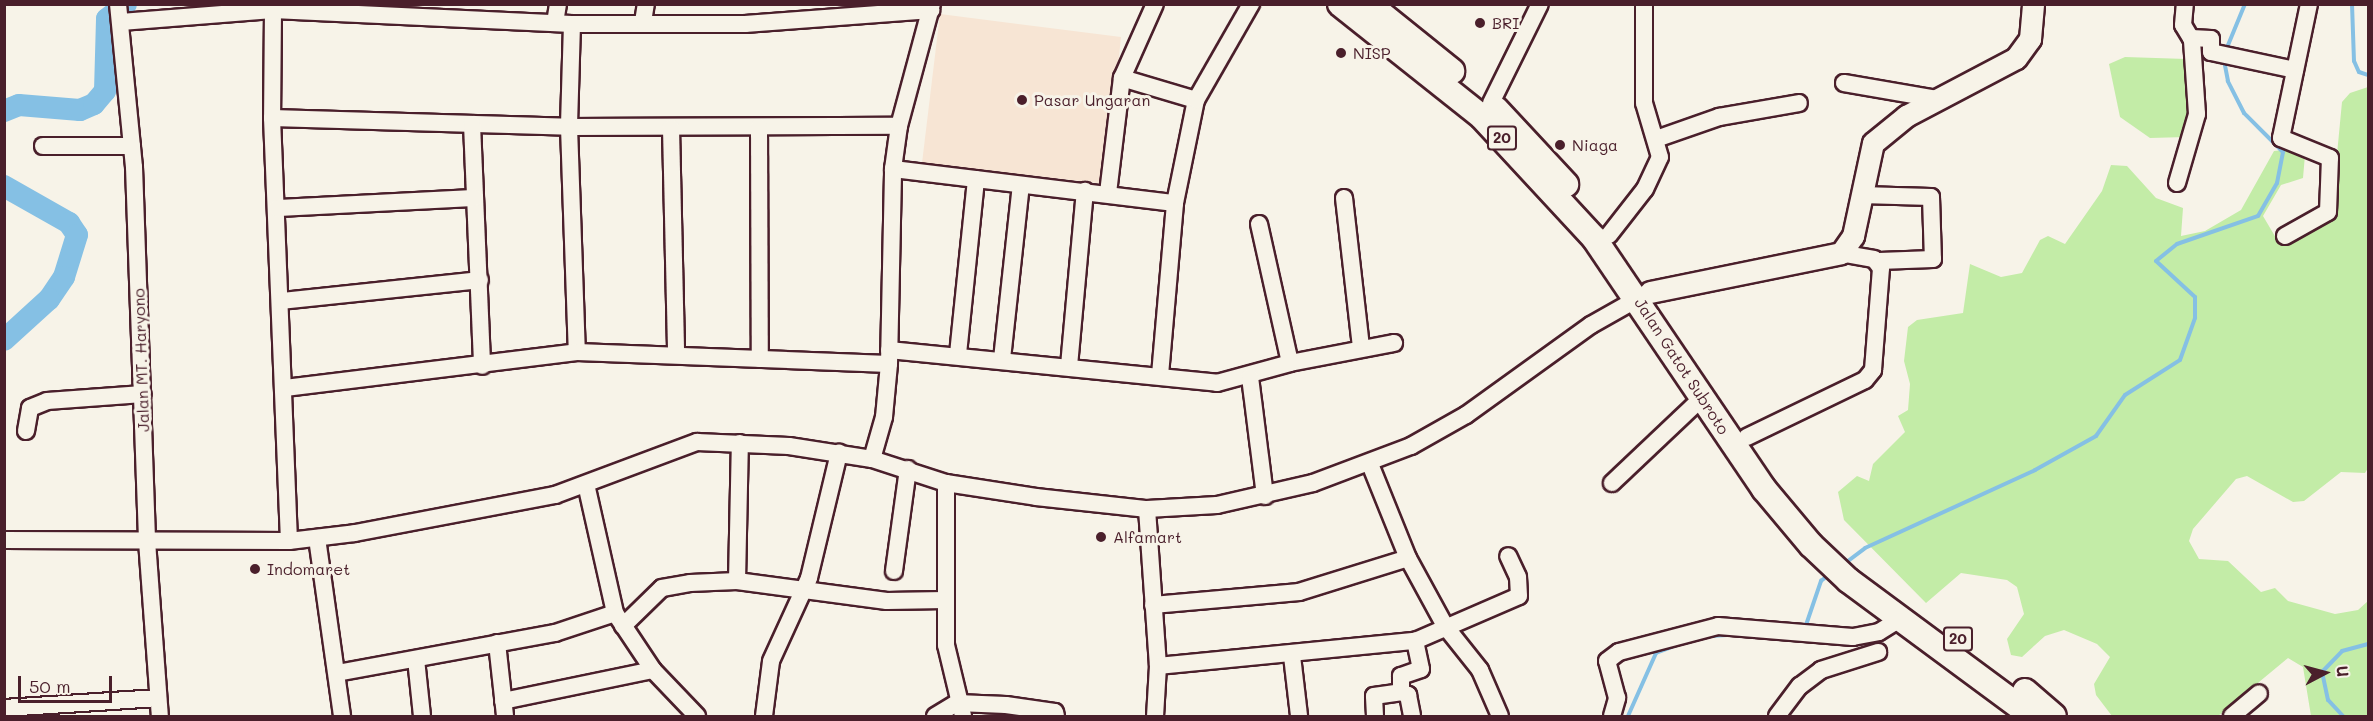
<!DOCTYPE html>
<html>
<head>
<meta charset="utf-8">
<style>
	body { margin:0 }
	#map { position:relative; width:2373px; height:721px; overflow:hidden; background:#f7f3e8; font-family:Mali,sans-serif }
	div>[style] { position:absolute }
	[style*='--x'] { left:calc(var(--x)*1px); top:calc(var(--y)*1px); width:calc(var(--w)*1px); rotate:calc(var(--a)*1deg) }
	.built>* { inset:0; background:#f7e5d4 }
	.green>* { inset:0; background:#c3eca7 }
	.stream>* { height:4px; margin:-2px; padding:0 2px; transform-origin:2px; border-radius:2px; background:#85c0e4 }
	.river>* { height:22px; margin:-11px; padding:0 11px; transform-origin:11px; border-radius:11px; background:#85c0e4 }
	.roads { filter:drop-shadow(2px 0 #4a1f2b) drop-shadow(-2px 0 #4a1f2b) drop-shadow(0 2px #4a1f2b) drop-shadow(0 -2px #4a1f2b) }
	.minor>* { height:16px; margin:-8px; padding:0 8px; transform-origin:8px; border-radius:8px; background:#f7f3e8 }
	.major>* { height:21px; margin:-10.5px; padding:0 10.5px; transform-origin:10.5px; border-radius:10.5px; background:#f7f3e8 }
	.highway>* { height:24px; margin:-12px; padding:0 12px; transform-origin:12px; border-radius:12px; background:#f7f3e8 }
	.dots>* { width:16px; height:16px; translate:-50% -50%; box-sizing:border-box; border:3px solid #f7f3e8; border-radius:50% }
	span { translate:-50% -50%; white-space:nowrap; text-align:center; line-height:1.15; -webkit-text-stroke:6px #f7f3e8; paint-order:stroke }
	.shield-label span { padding:2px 4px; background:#f7f3e8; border:2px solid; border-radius:4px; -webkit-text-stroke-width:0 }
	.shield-label { font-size:15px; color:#4a1f2b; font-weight:700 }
	.poi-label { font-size:16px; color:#4a1f2b }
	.left { translate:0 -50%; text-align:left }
	.street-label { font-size:16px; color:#4a1f2b }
	.frame { position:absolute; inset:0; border:6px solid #4a1f2b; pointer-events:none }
	.north { position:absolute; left:2295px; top:643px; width:60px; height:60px; -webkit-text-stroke:4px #f7f3e8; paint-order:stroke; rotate:84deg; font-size:16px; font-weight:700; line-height:24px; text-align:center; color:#4a1f2b }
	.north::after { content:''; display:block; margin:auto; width:21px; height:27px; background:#4a1f2b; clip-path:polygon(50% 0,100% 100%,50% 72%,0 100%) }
	.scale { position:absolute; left:18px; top:676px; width:94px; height:27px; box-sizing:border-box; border:3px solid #4a1f2b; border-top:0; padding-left:8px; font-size:18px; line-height:21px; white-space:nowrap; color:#4a1f2b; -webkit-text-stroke:4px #f7f3e8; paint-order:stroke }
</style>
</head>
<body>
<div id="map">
	<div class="built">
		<div style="clip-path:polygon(940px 14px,1121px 37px,1106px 184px,922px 163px)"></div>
	</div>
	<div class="green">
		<div style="clip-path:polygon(2125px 57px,2186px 59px,2191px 103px,2186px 137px,2150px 138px,2120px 117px,2109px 64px)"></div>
		<div style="clip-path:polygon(2368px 87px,2368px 468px,2365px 473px,2341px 472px,2304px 501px,2293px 502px,2247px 476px,2236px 479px,2193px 529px,2189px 541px,2199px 559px,2228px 561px,2261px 592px,2275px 588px,2288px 601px,2335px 614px,2358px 610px,2368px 601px,2368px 716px,2311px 716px,2303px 667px,2288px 658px,2218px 716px,2112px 716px,2096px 695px,2094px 684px,2110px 657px,2097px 644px,2064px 630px,2045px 636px,2022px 657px,2011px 655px,2007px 639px,2024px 614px,2017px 587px,2007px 580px,1961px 573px,1926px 603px,1844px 520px,1838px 492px,1857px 476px,1869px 481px,1873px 464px,1905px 432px,1898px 416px,1908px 410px,1910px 384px,1904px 361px,1908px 327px,1917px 320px,1963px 313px,1970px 264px,2001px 277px,2022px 273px,2040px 240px,2048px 236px,2065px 244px,2102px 191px,2111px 165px,2127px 166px,2156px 198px,2183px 208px,2181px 236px,2205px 231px,2241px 210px,2274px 151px,2293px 149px,2305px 155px,2303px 178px,2281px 185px,2263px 216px,2276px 238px,2285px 240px,2331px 217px,2342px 102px,2350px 93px)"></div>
	</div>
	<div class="stream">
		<div style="--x:2352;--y:4;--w:57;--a:88"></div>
		<div style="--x:2354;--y:61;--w:12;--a:66"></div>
		<div style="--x:2359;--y:72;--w:9;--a:18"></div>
		<div style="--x:2226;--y:50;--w:50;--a:-67.6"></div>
		<div style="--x:1844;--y:564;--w:26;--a:-37"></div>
		<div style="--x:1865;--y:548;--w:187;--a:-24.6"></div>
		<div style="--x:2035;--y:470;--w:70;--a:-29.1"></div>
		<div style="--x:2096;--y:436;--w:50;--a:-54.7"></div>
		<div style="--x:2125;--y:395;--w:65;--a:-32.5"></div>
		<div style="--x:2180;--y:360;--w:45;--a:-70.3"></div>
		<div style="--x:2195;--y:318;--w:21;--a:-90"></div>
		<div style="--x:2195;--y:297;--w:53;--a:-137.3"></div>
		<div style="--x:2156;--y:261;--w:27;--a:-39"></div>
		<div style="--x:2177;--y:244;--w:86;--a:-19.1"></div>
		<div style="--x:2258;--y:216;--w:38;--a:-60"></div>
		<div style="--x:2277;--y:183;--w:32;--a:-79"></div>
		<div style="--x:2283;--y:152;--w:55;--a:-135"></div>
		<div style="--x:2244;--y:113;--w:36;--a:-117"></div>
		<div style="--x:2228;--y:81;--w:21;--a:-101"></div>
		<div style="--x:1805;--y:628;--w:50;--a:-71.2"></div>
		<div style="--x:1821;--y:581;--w:13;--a:-39"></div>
		<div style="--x:1710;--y:636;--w:17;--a:-3"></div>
		<div style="--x:1628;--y:716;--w:69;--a:-66"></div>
		<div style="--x:1656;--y:653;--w:22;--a:-21"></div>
		<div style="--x:2343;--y:716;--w:22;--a:-133"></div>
		<div style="--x:2328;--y:700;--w:29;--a:-102"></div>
		<div style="--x:2322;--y:672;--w:29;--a:-46"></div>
		<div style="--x:2342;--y:651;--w:27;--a:-15"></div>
	</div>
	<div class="river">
		<div style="--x:4;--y:111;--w:16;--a:-22"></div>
		<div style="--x:19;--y:105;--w:61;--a:4.7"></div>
		<div style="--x:80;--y:110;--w:15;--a:-23"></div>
		<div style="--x:94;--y:104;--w:17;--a:-50"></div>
		<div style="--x:105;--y:91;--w:72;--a:-88.4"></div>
		<div style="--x:107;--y:19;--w:24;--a:-38"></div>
		<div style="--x:4;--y:186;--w:75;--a:29.6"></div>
		<div style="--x:69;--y:223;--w:14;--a:56"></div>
		<div style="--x:77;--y:235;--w:44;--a:107.2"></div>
		<div style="--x:64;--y:277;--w:27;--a:124"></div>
		<div style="--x:49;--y:299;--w:61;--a:137.7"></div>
	</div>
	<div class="roads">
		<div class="minor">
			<div style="--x:118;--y:4;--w:164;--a:84.4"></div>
			<div style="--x:134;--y:167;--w:374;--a:88"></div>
			<div style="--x:147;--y:541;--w:175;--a:85.8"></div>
			<div style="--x:273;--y:10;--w:108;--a:90.5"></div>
			<div style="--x:272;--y:118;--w:423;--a:87.7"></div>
			<div style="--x:121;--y:22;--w:152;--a:-4.5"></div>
			<div style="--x:273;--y:10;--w:299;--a:2.7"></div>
			<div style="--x:572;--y:24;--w:173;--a:0"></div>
			<div style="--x:745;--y:24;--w:187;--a:-4.3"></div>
			<div style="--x:643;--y:22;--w:18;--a:-81"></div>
			<div style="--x:555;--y:23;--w:19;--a:-81"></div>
			<div style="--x:572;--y:24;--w:103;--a:91.7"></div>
			<div style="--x:569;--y:127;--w:225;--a:88"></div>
			<div style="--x:2191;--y:38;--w:20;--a:3"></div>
			<div style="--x:2211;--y:39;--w:13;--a:90"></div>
			<div style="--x:2211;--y:52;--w:86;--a:12.1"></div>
			<div style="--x:1122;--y:78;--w:77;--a:16.6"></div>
			<div style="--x:1844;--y:83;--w:94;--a:9.8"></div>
			<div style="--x:1491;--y:103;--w:110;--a:-63.7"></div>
			<div style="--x:272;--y:118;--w:297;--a:1.7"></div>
			<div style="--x:569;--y:127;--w:330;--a:-0.2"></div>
			<div style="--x:472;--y:124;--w:242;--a:87.6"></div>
			<div style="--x:759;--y:127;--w:232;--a:89.8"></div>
			<div style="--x:671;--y:128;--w:226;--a:88.7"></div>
			<div style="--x:1659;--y:138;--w:64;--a:-19.3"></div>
			<div style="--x:1719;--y:117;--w:81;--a:-9.9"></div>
			<div style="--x:43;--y:146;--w:89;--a:0"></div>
			<div style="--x:893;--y:169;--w:284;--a:6.9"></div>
			<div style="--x:2177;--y:183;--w:72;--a:-73.8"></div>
			<div style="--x:2197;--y:114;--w:74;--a:-93.9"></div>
			<div style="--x:2192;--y:40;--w:17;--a:-121"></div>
			<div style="--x:2183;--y:25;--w:21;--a:-85"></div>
			<div style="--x:1108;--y:193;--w:116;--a:-83.1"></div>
			<div style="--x:1122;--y:78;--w:81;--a:-66"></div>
			<div style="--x:1861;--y:195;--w:70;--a:1.6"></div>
			<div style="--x:1931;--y:197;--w:62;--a:88.2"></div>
			<div style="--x:1933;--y:259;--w:54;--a:177.9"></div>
			<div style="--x:1344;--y:198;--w:151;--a:83.5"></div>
			<div style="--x:277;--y:208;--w:198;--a:-2.9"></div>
			<div style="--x:1259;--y:224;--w:142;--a:77.4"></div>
			<div style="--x:1609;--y:235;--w:58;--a:-52"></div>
			<div style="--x:1645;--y:189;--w:35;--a:-65"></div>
			<div style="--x:1660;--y:157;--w:56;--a:-106.5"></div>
			<div style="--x:1644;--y:103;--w:99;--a:-90"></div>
			<div style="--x:2285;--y:236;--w:49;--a:-29.2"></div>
			<div style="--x:2328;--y:212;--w:54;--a:-87.9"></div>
			<div style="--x:2330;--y:158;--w:53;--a:-157.8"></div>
			<div style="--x:2281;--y:138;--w:137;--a:-78.2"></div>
			<div style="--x:281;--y:301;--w:200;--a:-6"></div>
			<div style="--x:889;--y:350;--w:330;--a:5.7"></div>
			<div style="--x:1217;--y:383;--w:76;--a:-15.3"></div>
			<div style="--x:1290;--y:363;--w:106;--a:-10.9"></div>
			<div style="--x:958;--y:354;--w:176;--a:-84.1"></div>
			<div style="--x:1002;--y:359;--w:175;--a:-83.8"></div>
			<div style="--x:1069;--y:366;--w:176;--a:-84.8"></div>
			<div style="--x:1160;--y:375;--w:173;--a:-85"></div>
			<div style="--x:1175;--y:203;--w:105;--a:-78.5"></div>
			<div style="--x:1196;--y:100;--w:111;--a:-60.2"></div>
			<div style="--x:1250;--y:377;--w:120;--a:82.8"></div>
			<div style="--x:285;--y:388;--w:294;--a:-7"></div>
			<div style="--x:577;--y:352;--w:312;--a:2.2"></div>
			<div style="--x:26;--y:431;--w:23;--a:-80"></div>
			<div style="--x:30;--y:408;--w:18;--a:-22"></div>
			<div style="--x:47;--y:401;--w:96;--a:-4.2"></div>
			<div style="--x:1747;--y:437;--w:131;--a:-25.8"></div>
			<div style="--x:1865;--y:380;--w:13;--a:-51"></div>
			<div style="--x:1873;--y:370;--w:102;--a:-85.5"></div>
			<div style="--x:1881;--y:268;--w:11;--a:-128"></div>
			<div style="--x:1874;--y:259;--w:34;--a:-170"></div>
			<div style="--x:872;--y:459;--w:44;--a:-74.1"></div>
			<div style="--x:884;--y:417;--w:53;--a:-84.6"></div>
			<div style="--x:889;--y:364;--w:195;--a:-88.8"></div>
			<div style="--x:893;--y:169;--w:43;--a:-82.1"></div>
			<div style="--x:899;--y:126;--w:126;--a:-74.9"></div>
			<div style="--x:1370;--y:464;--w:101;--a:68"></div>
			<div style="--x:1408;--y:558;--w:77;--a:61.4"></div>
			<div style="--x:1445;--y:626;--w:56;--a:51.5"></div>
			<div style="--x:1480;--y:670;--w:50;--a:66.5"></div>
			<div style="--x:946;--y:483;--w:162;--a:90"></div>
			<div style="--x:946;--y:645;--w:73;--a:76.5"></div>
			<div style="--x:1612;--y:483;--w:124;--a:-43.4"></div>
			<div style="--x:586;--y:484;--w:132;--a:77.3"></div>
			<div style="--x:1147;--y:509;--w:157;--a:86"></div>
			<div style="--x:1158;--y:666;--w:50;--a:93.4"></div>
			<div style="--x:317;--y:538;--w:180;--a:82"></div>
			<div style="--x:4;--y:540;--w:285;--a:0.2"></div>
			<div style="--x:289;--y:541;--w:66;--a:-6.9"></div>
			<div style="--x:355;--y:533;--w:204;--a:-10.8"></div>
			<div style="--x:555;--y:495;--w:152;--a:-20.5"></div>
			<div style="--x:697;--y:442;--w:92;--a:2.5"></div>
			<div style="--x:789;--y:446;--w:84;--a:8.9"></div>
			<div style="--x:872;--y:459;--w:78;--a:18"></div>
			<div style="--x:946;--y:483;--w:91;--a:8.8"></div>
			<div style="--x:1036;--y:497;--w:112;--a:6.2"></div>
			<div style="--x:1147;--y:509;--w:70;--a:-3.3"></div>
			<div style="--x:1217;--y:505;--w:98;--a:-12.9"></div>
			<div style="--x:1313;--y:483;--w:105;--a:-20.7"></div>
			<div style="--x:1411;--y:446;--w:63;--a:-29.4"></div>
			<div style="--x:1466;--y:415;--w:154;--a:-35.8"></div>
			<div style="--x:1591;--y:325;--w:61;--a:-29.5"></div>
			<div style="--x:894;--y:571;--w:103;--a:-82.2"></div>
			<div style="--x:737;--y:581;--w:138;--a:-88.8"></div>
			<div style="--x:1153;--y:605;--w:147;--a:-5.1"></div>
			<div style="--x:1299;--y:592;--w:114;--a:-17.3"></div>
			<div style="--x:623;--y:626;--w:54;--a:-44.3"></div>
			<div style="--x:662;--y:588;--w:28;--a:-10"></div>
			<div style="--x:690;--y:583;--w:47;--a:-2.4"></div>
			<div style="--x:737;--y:581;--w:151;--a:7.6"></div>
			<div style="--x:887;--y:601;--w:58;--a:-1"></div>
			<div style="--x:497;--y:643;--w:73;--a:83.7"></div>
			<div style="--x:1292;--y:656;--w:60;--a:83.3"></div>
			<div style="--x:416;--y:659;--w:57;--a:84"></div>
			<div style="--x:1158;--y:666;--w:258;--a:-5.6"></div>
			<div style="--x:1415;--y:641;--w:113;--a:-23.4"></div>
			<div style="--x:1519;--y:596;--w:19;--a:-93"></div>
			<div style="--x:1518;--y:577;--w:23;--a:-115"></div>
			<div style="--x:337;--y:673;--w:222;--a:-10.4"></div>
			<div style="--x:555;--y:633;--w:63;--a:-18.4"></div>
			<div style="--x:615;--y:613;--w:69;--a:56.3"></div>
			<div style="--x:653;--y:670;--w:64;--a:46.3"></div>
			<div style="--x:1401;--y:692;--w:8;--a:23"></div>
			<div style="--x:1408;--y:695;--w:21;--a:79"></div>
			<div style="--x:503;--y:701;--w:153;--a:-11.7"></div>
			<div style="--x:4;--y:708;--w:154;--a:-3.7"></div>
			<div style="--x:764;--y:716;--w:55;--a:-82.7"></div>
			<div style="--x:771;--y:661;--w:91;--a:-65.4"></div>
			<div style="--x:809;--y:578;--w:129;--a:-76.5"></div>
			<div style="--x:935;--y:716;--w:26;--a:-31"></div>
			<div style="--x:957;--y:703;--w:49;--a:2.3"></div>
			<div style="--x:1006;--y:705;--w:49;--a:8.1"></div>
			<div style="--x:1055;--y:712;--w:4;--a:76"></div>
			<div style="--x:1375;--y:716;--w:20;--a:-93"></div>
			<div style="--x:1374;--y:696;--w:27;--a:-8"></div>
			<div style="--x:1401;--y:692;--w:16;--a:-90"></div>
			<div style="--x:1401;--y:676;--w:21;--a:-19"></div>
			<div style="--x:1421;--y:669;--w:29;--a:-102"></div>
			<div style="--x:1612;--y:716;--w:19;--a:-74"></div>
			<div style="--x:1617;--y:698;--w:38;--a:-105"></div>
			<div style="--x:1607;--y:661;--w:15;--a:-37"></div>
			<div style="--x:1619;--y:652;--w:102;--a:-14.7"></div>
			<div style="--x:1718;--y:626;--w:135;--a:4.7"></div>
			<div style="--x:1853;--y:637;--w:26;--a:-11"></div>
			<div style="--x:1879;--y:632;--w:26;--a:-32"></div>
			<div style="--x:1777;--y:716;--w:38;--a:-53"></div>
			<div style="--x:1800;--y:686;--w:26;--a:-37"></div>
			<div style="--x:1821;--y:670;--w:60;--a:-17.5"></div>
			<div style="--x:2232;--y:716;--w:35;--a:-40"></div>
		</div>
		<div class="major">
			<div style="--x:1650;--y:292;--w:195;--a:-11.5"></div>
			<div style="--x:1841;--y:253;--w:21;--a:-55"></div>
			<div style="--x:1853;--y:236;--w:95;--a:-77.9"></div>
			<div style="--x:1873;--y:143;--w:43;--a:-39.3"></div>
			<div style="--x:1906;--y:116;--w:124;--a:-27.8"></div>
			<div style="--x:2016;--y:58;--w:24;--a:-54"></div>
			<div style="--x:2030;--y:39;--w:35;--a:-85"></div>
		</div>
		<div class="highway">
			<div style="--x:1340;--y:4;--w:181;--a:38.5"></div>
			<div style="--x:1482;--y:117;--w:165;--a:47.2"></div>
			<div style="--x:1594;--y:238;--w:303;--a:55.9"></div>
			<div style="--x:1764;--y:489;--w:73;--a:50"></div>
			<div style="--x:1811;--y:545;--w:51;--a:43.4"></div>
			<div style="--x:1848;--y:580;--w:229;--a:36.5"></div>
			<div style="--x:1369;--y:4;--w:107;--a:38.9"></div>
			<div style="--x:1496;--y:109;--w:103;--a:47"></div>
			<div style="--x:2025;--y:691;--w:38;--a:41"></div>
		</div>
	</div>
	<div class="dots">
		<div style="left:1480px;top:23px;background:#4a1f2b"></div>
		<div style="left:1341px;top:53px;background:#4a1f2b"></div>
		<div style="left:1022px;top:100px;background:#4a1f2b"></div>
		<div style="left:1560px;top:145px;background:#4a1f2b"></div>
		<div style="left:1101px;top:537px;background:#4a1f2b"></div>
		<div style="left:255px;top:569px;background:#4a1f2b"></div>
	</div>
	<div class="shield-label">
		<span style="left:1502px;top:138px">20</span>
		<span style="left:1958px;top:639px">20</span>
	</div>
	<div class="poi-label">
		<span class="left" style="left:1492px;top:23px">BRI</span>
		<span class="left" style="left:1353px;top:53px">NISP</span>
		<span class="left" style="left:1034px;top:100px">Pasar Ungaran</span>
		<span class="left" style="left:1572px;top:145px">Niaga</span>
		<span class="left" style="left:1113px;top:537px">Alfamart</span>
		<span class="left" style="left:267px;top:569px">Indomaret</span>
	</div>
	<div class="street-label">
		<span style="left:141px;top:360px;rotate:-92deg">Jalan MT. Haryono</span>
		<span style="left:1682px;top:366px;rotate:57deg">Jalan Gatot Subroto</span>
	</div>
	<div class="frame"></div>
	<div class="north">U</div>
	<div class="scale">50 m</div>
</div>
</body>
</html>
